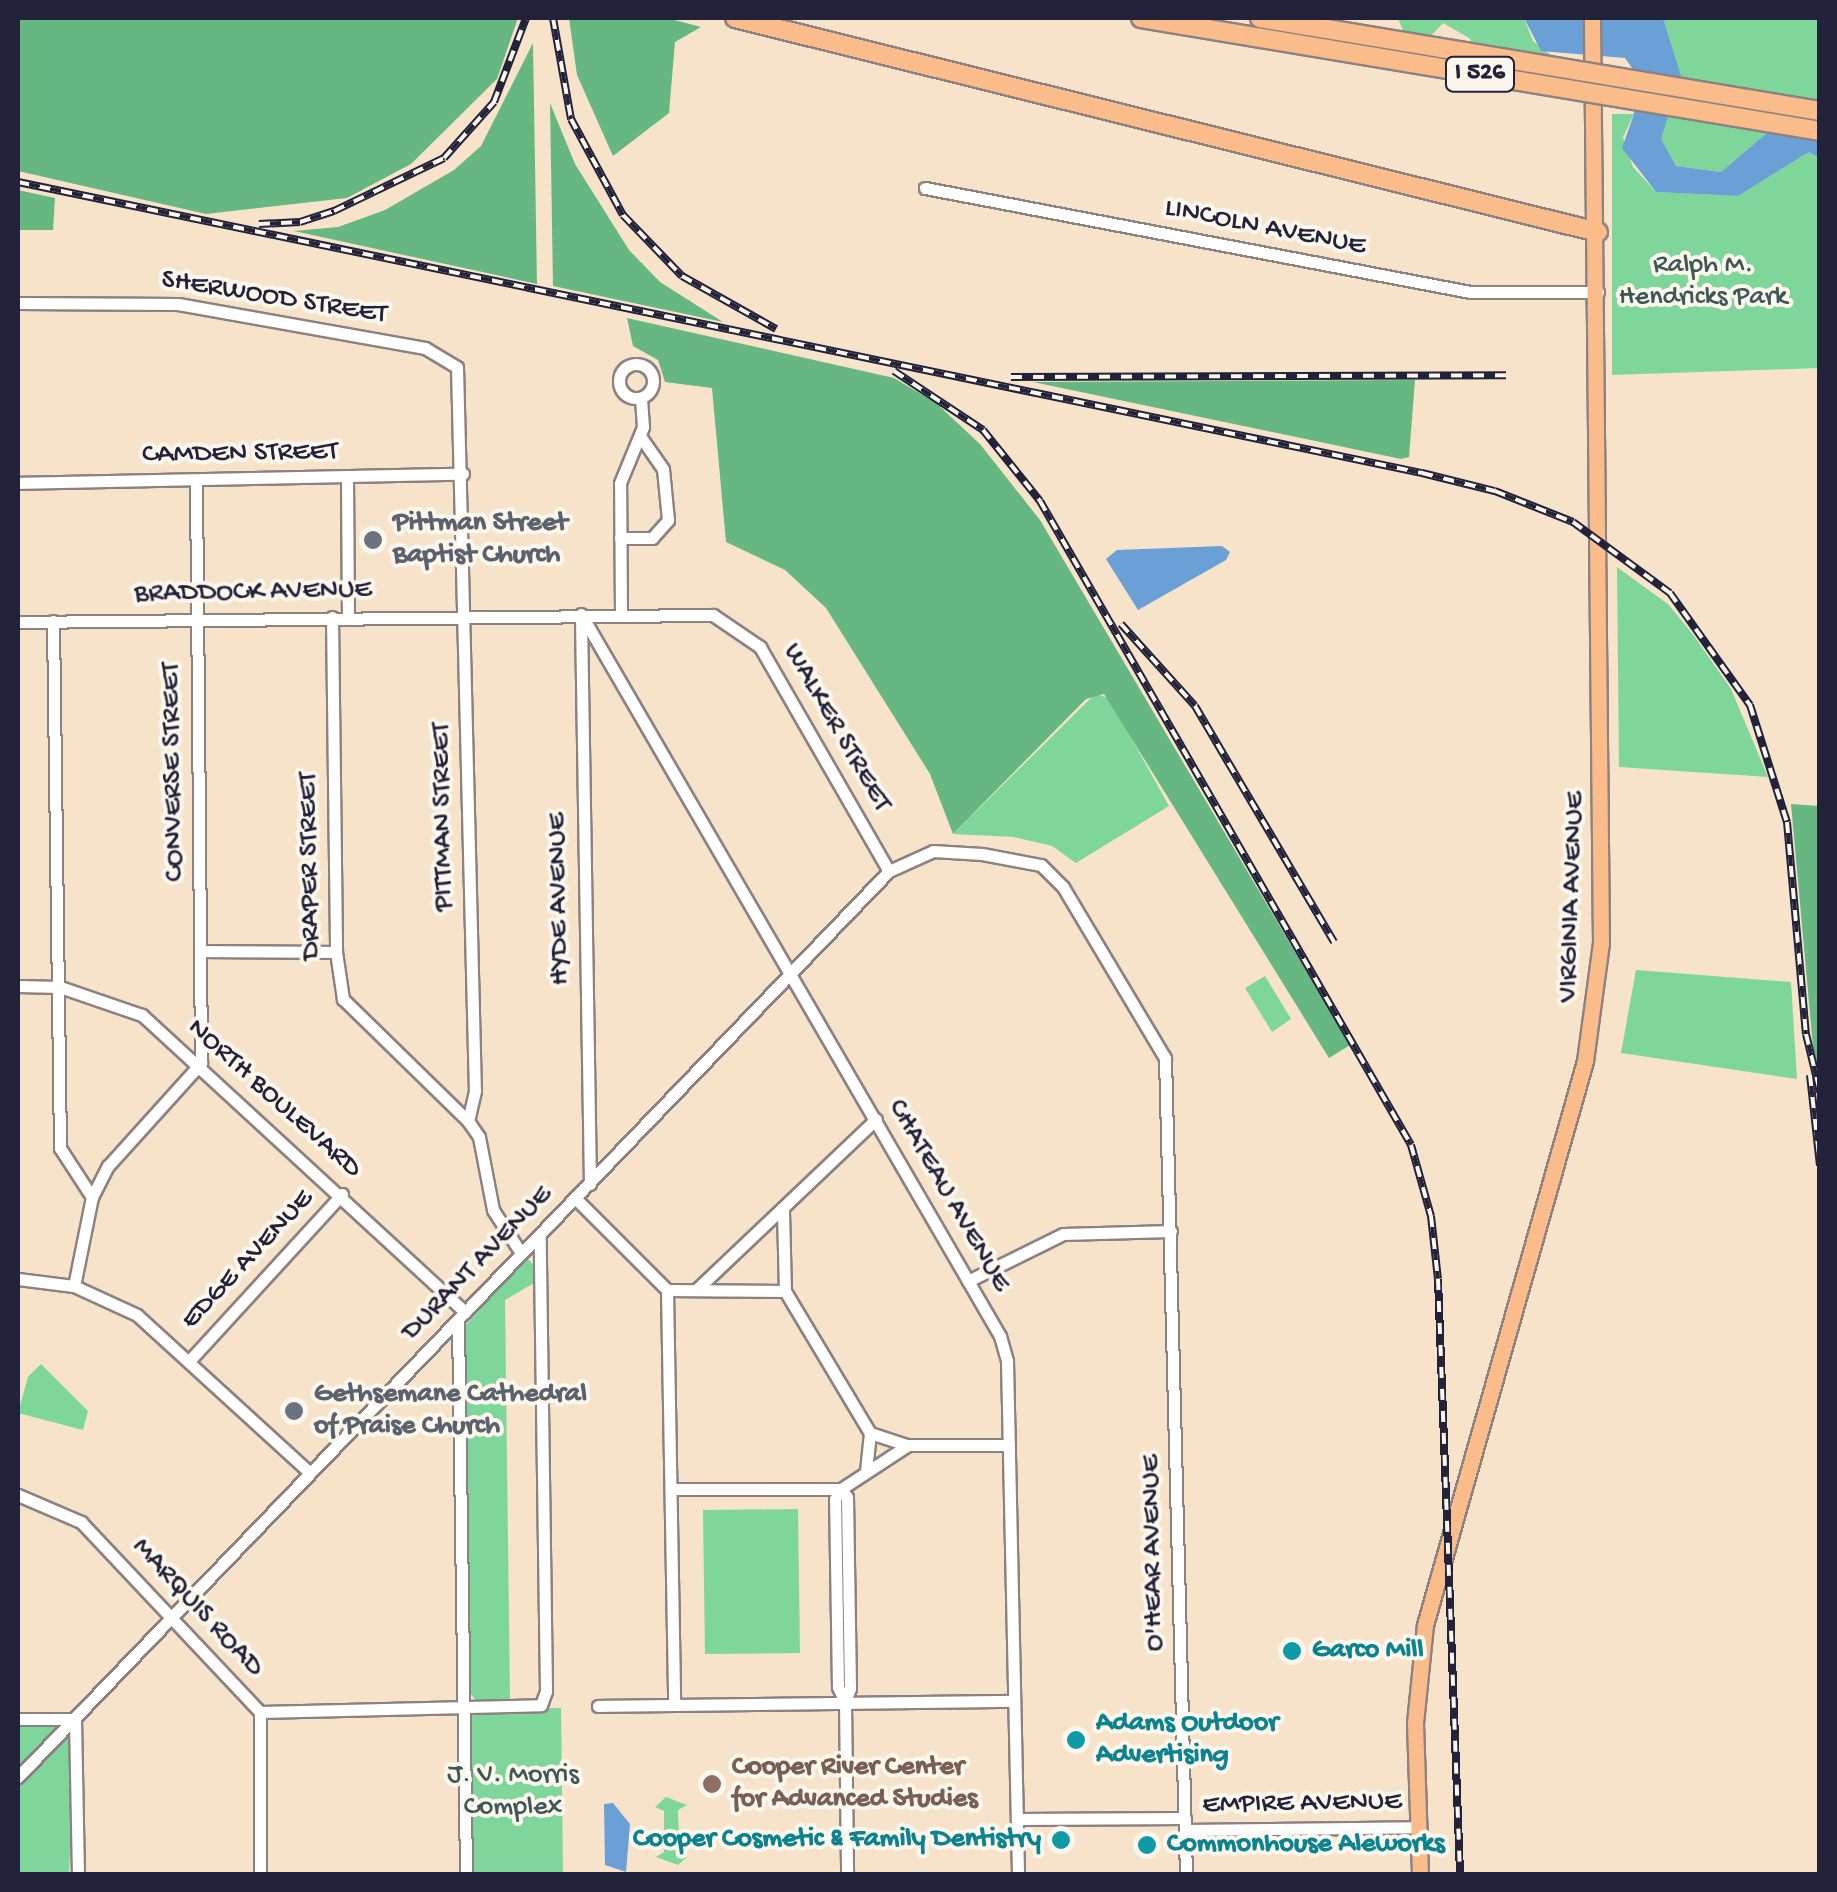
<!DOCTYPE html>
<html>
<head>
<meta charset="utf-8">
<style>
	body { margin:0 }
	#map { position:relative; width:1837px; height:1892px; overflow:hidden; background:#f6e3ca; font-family:"Gochi Hand",sans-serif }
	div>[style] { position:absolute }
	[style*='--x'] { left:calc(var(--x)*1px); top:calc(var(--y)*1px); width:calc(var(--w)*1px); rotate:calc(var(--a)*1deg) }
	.green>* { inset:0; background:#7fd69a }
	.forest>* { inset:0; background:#67b782 }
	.water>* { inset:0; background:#6ba0d7 }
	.roads { filter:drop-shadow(2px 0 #8c8282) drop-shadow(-2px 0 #8c8282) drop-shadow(0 2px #8c8282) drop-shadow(0 -2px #8c8282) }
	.minor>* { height:11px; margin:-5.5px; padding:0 5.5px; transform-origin:5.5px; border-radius:5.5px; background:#fff }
	.minor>.ring { margin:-5.5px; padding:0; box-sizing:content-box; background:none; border:11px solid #fff; border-radius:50% }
	.major>* { height:15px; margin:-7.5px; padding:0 7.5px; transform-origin:7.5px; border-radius:7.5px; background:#fabc8b }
	.highway>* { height:18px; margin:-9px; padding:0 9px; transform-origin:9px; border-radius:9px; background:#fabc8b }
	.rail>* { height:8px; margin-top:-4px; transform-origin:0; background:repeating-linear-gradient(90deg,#fbf7ec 0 11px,#22223b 0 22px); box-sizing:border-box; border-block:2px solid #22223b }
	.bridges { filter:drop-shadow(2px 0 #8c8282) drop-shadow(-2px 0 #8c8282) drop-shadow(0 2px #8c8282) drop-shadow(0 -2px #8c8282) }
	.highway-bridge>* { height:18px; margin:-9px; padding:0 9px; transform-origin:9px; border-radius:9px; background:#fabc8b }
	.dots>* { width:28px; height:28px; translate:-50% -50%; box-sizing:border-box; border:5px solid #fbf7ec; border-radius:50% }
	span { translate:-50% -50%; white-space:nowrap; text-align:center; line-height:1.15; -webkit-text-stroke:8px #fbf7ec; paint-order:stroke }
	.shield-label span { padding:2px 8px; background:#fbf7ec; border:2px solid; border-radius:8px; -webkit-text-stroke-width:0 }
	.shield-label { font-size:25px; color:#22223b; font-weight:700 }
	.street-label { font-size:28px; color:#22223b }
	.park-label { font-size:28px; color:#3e5858 }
	.worship-label { font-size:28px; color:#5b616d; font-weight:700 }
	.left { translate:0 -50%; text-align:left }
	.culture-label { font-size:28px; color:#0d838f; font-weight:700 }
	.right { translate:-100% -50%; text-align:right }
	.education-label { font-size:28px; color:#785e54; font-weight:700 }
	.frame { position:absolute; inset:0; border:20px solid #22223b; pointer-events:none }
</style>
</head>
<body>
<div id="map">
	<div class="green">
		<div style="clip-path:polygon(evenodd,1398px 18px,1524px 18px,1533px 41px,1551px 55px,1529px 76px,1508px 84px,1475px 81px,1407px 41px,1398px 18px,1443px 23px,1469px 38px,1495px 72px,1470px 68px,1436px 48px,1429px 38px,1443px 23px)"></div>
		<div style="clip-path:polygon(1663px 18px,1819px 18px,1819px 103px,1769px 131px,1721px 172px,1676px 166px,1660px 139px,1681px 75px)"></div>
		<div style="clip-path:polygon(1612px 114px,1634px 114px,1623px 137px,1633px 167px,1656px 192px,1738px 196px,1809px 152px,1819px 158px,1819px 368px,1612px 375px)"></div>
		<div style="clip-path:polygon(1617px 567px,1669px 605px,1694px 636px,1731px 689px,1768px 777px,1619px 767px)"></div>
		<div style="clip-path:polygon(1095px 694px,1109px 698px,1169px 806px,1076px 863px,1052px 846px,1014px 837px,953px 834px)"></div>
		<div style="clip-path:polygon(1636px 970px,1791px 982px,1797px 1079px,1621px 1053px)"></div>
		<div style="clip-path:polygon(1265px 976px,1291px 1019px,1272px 1032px,1245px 988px)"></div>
		<div style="clip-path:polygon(527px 1258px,536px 1267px,534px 1283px,505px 1300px,510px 1700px,477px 1702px,470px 1693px,464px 1327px)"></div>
		<div style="clip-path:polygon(41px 1364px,88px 1411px,83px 1430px,18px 1413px,28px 1377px)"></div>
		<div style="clip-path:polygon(798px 1509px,800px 1653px,705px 1654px,703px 1510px)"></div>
		<div style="clip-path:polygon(561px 1708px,563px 1874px,466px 1874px,464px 1709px)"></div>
		<div style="clip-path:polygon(75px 1719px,69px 1874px,18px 1874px,18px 1720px)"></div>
		<div style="clip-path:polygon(666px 1797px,687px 1805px,678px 1810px,679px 1852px,687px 1857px,678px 1865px,656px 1857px,664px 1852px,664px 1811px,655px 1807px)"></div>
	</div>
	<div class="forest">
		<div style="clip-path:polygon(18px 18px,518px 18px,497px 79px,411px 164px,347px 198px,206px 214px,18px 171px)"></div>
		<div style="clip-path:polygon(569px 18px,667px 18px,701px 27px,675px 42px,669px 113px,613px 156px,577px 75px)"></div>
		<div style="clip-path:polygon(533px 43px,537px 284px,294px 231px,338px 227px,385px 210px,454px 170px,481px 146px)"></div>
		<div style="clip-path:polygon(550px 103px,575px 164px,629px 250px,660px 282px,723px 322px,553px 286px)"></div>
		<div style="clip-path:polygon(18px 190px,55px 198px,53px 230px,18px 230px)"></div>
		<div style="clip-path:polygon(627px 318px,894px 378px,936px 403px,980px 444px,1040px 520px,1350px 1045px,1329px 1058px,1104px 694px,1086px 699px,953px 834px,930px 774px,826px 608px,785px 570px,726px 542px,712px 388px,665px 382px,658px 360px,633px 346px)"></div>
		<div style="clip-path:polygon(1415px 380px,1409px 457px,1401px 459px,1033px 382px)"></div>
		<div style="clip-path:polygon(1791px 804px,1819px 806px,1819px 1072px,1813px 1047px)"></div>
	</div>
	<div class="water">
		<div style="clip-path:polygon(1524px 18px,1663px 18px,1681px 75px,1661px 139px,1676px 166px,1721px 172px,1769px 131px,1781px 100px,1802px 98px,1819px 103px,1819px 158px,1809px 152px,1738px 196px,1656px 192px,1622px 148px,1634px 114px,1634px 71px,1625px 58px,1541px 51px)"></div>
		<div style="clip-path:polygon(1222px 546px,1230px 552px,1226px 560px,1138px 610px,1106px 559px,1117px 550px)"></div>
		<div style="clip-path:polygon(613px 1803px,630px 1824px,626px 1872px,605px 1865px,604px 1804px)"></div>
	</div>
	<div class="roads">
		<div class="minor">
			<div style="--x:925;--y:188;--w:555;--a:10.8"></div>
			<div style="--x:1470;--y:292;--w:128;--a:0"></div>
			<div style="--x:18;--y:303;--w:160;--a:0.4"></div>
			<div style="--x:178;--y:304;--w:251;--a:10.1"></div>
			<div style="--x:425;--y:348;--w:37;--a:31"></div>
			<div style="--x:457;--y:367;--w:724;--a:88.58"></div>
			<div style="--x:475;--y:1091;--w:31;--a:103"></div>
			<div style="--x:468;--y:1121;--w:19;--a:55"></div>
			<div style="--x:479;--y:1137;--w:74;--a:79.1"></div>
			<div style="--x:493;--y:1210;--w:51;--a:56.9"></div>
			<div class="ring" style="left:619px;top:364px;width:23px;height:23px"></div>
			<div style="--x:347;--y:477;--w:140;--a:89.6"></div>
			<div style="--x:18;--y:483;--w:445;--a:-1.2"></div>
			<div style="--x:620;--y:538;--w:32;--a:0"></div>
			<div style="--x:652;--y:538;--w:24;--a:-48"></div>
			<div style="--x:668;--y:520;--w:51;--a:-95.6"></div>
			<div style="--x:663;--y:469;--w:40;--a:-124.9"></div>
			<div style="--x:621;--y:613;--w:130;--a:-90.4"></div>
			<div style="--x:620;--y:483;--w:61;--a:-67.7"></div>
			<div style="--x:643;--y:427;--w:29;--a:-94"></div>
			<div style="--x:581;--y:614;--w:835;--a:59.87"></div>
			<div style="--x:1000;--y:1336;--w:26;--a:74"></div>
			<div style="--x:1007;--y:1361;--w:513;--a:88.77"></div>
			<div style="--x:332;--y:617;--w:335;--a:89.3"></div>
			<div style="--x:336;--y:952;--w:48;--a:81.5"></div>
			<div style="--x:343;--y:999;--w:175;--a:44.3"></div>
			<div style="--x:581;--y:618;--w:566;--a:89.09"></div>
			<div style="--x:53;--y:621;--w:527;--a:89.24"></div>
			<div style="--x:60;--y:1148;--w:59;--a:56.9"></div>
			<div style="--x:18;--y:622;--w:695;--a:-0.58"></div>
			<div style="--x:713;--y:615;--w:57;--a:34.2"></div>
			<div style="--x:760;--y:647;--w:258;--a:60.1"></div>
			<div style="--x:202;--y:951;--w:134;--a:0.4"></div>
			<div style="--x:18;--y:986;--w:42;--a:1.4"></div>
			<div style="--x:60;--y:987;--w:87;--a:18.9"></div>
			<div style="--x:142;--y:1015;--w:439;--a:42.6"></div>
			<div style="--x:576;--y:1199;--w:129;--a:45"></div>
			<div style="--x:667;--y:1290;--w:414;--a:89"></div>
			<div style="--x:783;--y:1211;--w:80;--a:88.6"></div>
			<div style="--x:785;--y:1291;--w:165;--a:59.1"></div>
			<div style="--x:870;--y:1433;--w:38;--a:96"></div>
			<div style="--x:18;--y:1279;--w:56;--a:7.1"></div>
			<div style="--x:74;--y:1286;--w:69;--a:24.7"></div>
			<div style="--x:137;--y:1315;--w:234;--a:42.4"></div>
			<div style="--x:968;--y:1281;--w:106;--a:-26.3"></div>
			<div style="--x:1063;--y:1234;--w:108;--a:-1.6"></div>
			<div style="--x:74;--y:1286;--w:91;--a:-78.6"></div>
			<div style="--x:92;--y:1197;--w:35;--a:-63"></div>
			<div style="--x:108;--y:1166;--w:139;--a:-47.9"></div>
			<div style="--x:201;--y:1063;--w:583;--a:-90.49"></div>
			<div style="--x:667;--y:1290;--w:118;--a:0.5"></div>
			<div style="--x:696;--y:1290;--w:248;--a:-43.5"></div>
			<div style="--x:458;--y:1320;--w:554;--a:89.17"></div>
			<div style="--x:190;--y:1360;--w:225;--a:-47.5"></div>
			<div style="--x:870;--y:1433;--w:40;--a:18"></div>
			<div style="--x:673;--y:1489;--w:168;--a:0"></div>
			<div style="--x:841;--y:1489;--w:80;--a:-33.3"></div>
			<div style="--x:908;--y:1445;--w:101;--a:0"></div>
			<div style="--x:18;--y:1495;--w:69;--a:23.2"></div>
			<div style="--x:81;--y:1522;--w:261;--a:46.7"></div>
			<div style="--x:260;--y:1712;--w:281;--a:-1.4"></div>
			<div style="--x:541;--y:1705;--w:15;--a:-70"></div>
			<div style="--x:546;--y:1691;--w:456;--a:-90.8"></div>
			<div style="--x:845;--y:1702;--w:17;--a:-115"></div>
			<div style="--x:838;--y:1687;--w:188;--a:-90.9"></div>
			<div style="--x:835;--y:1499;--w:12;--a:-59"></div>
			<div style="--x:841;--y:1489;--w:10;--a:53"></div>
			<div style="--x:847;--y:1497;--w:191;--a:89.1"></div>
			<div style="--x:850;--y:1688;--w:15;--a:110"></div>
			<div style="--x:845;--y:1702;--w:172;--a:89.3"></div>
			<div style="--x:598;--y:1706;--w:416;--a:-0.7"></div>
			<div style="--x:18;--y:1719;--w:57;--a:0"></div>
			<div style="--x:75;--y:1719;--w:155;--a:88.9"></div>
			<div style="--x:18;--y:1777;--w:1257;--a:-46.13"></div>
			<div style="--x:889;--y:871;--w:48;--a:-24.4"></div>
			<div style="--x:933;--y:851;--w:49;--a:3.5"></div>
			<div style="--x:982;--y:854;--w:60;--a:10.6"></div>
			<div style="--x:1041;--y:865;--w:31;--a:45"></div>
			<div style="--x:1063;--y:887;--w:199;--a:59.2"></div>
			<div style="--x:1165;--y:1058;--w:816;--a:88.53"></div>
			<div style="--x:1017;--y:1819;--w:168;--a:-0.3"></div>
			<div style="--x:1185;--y:1830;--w:234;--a:-0.7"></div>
			<div style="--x:260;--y:1874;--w:162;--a:-90"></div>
		</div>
		<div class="major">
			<div style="--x:1420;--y:1874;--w:151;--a:-91.9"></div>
			<div style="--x:1415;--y:1723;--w:99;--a:-84.2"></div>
			<div style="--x:1425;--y:1625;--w:586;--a:-74.16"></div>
			<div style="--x:1585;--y:1061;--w:119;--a:-82.3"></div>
			<div style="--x:1601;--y:943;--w:925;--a:-90.56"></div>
		</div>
		<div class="highway">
			<div style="--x:735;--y:18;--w:889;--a:13.93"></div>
		</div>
	</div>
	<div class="rail">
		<div style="--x:553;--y:18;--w:103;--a:79.9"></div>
		<div style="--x:571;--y:119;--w:109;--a:61.6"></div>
		<div style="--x:623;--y:215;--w:85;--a:46"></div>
		<div style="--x:682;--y:276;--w:108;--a:29.4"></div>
		<div style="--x:18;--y:182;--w:1434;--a:11.71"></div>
		<div style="--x:1422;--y:473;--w:75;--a:13.9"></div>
		<div style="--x:1495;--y:491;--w:84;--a:21.7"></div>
		<div style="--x:1573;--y:522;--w:120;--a:36.2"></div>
		<div style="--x:1670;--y:593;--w:138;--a:54.5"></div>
		<div style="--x:1750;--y:705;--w:123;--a:72.5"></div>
		<div style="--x:1787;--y:822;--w:213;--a:84.9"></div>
		<div style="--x:1806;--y:1034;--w:60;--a:76.4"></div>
		<div style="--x:259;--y:224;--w:41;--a:-2.8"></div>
		<div style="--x:300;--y:222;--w:36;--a:-18"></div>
		<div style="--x:334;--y:211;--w:122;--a:-25.7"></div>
		<div style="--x:444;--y:158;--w:75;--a:-48.2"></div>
		<div style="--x:494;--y:102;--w:90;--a:-69.1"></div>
		<div style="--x:894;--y:371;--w:107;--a:33.5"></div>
		<div style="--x:983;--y:430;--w:91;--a:51.2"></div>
		<div style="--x:1040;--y:501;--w:743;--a:60.05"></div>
		<div style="--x:1411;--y:1145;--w:74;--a:74.3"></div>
		<div style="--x:1431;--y:1216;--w:63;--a:83.7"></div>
		<div style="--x:1438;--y:1279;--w:595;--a:87.88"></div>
		<div style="--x:1011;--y:377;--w:495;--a:-0.2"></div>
		<div style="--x:1121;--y:624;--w:110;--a:47.9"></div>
		<div style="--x:1195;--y:706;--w:274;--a:59.5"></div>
		<div style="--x:1810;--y:1075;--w:91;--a:83.7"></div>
	</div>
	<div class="bridges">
		<div class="highway-bridge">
			<div style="--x:1141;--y:18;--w:688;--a:9.45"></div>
			<div style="--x:1260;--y:18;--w:568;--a:9.43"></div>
		</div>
	</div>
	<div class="dots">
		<div style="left:373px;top:540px;background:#6b7280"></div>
		<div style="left:294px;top:1411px;background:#6b7280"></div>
		<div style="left:1292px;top:1651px;background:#0f9aa8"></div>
		<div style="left:1076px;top:1740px;background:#0f9aa8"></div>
		<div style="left:712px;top:1784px;background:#8d6e63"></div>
		<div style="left:1061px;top:1840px;background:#0f9aa8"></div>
		<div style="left:1147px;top:1845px;background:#0f9aa8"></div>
	</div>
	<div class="shield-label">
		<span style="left:1480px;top:74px">I 526</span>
	</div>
	<div class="street-label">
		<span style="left:1265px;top:228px;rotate:11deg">LINCOLN AVENUE</span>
		<span style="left:274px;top:298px;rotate:9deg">SHERWOOD STREET</span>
		<span style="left:240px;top:454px;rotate:-1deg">CAMDEN STREET</span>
		<span style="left:253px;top:593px;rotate:-1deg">BRADDOCK AVENUE</span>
		<span style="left:836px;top:728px;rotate:60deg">WALKER STREET</span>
		<span style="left:174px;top:772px;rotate:-91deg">CONVERSE STREET</span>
		<span style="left:444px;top:817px;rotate:-91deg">PITTMAN STREET</span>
		<span style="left:311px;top:866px;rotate:-91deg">DRAPER STREET</span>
		<span style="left:1573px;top:897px;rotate:-88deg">VIRGINIA AVENUE</span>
		<span style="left:560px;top:899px;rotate:-91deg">HYDE AVENUE</span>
		<span style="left:274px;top:1099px;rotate:42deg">NORTH BOULEVARD</span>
		<span style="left:948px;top:1196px;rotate:60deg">CHATEAU AVENUE</span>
		<span style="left:248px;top:1260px;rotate:-47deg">EDGE AVENUE</span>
		<span style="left:478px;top:1264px;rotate:-46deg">DURANT AVENUE</span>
		<span style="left:1154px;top:1553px;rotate:-91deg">O'HEAR AVENUE</span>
		<span style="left:197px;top:1608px;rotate:47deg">MARQUIS ROAD</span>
		<span style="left:1302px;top:1804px;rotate:-1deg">EMPIRE AVENUE</span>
	</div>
	<div class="park-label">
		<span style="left:1703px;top:282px">Ralph M.<br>Hendricks Park</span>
		<span style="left:513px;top:1792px">J. V. Morris<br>Complex</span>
	</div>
	<div class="worship-label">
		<span class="left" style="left:393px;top:540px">Pittman Street<br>Baptist Church</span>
		<span class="left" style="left:314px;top:1411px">Gethsemane Cathedral<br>of Praise Church</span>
	</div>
	<div class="culture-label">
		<span class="left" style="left:1312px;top:1651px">Garco Mill</span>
		<span class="left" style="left:1096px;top:1740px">Adams Outdoor<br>Advertising</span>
		<span class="right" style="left:1041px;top:1840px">Cooper Cosmetic &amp; Family Dentistry</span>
		<span class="left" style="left:1167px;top:1845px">Commonhouse Aleworks</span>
	</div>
	<div class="education-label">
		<span class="left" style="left:732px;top:1784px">Cooper River Center<br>for Advanced Studies</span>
	</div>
	<div class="frame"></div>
</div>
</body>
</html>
